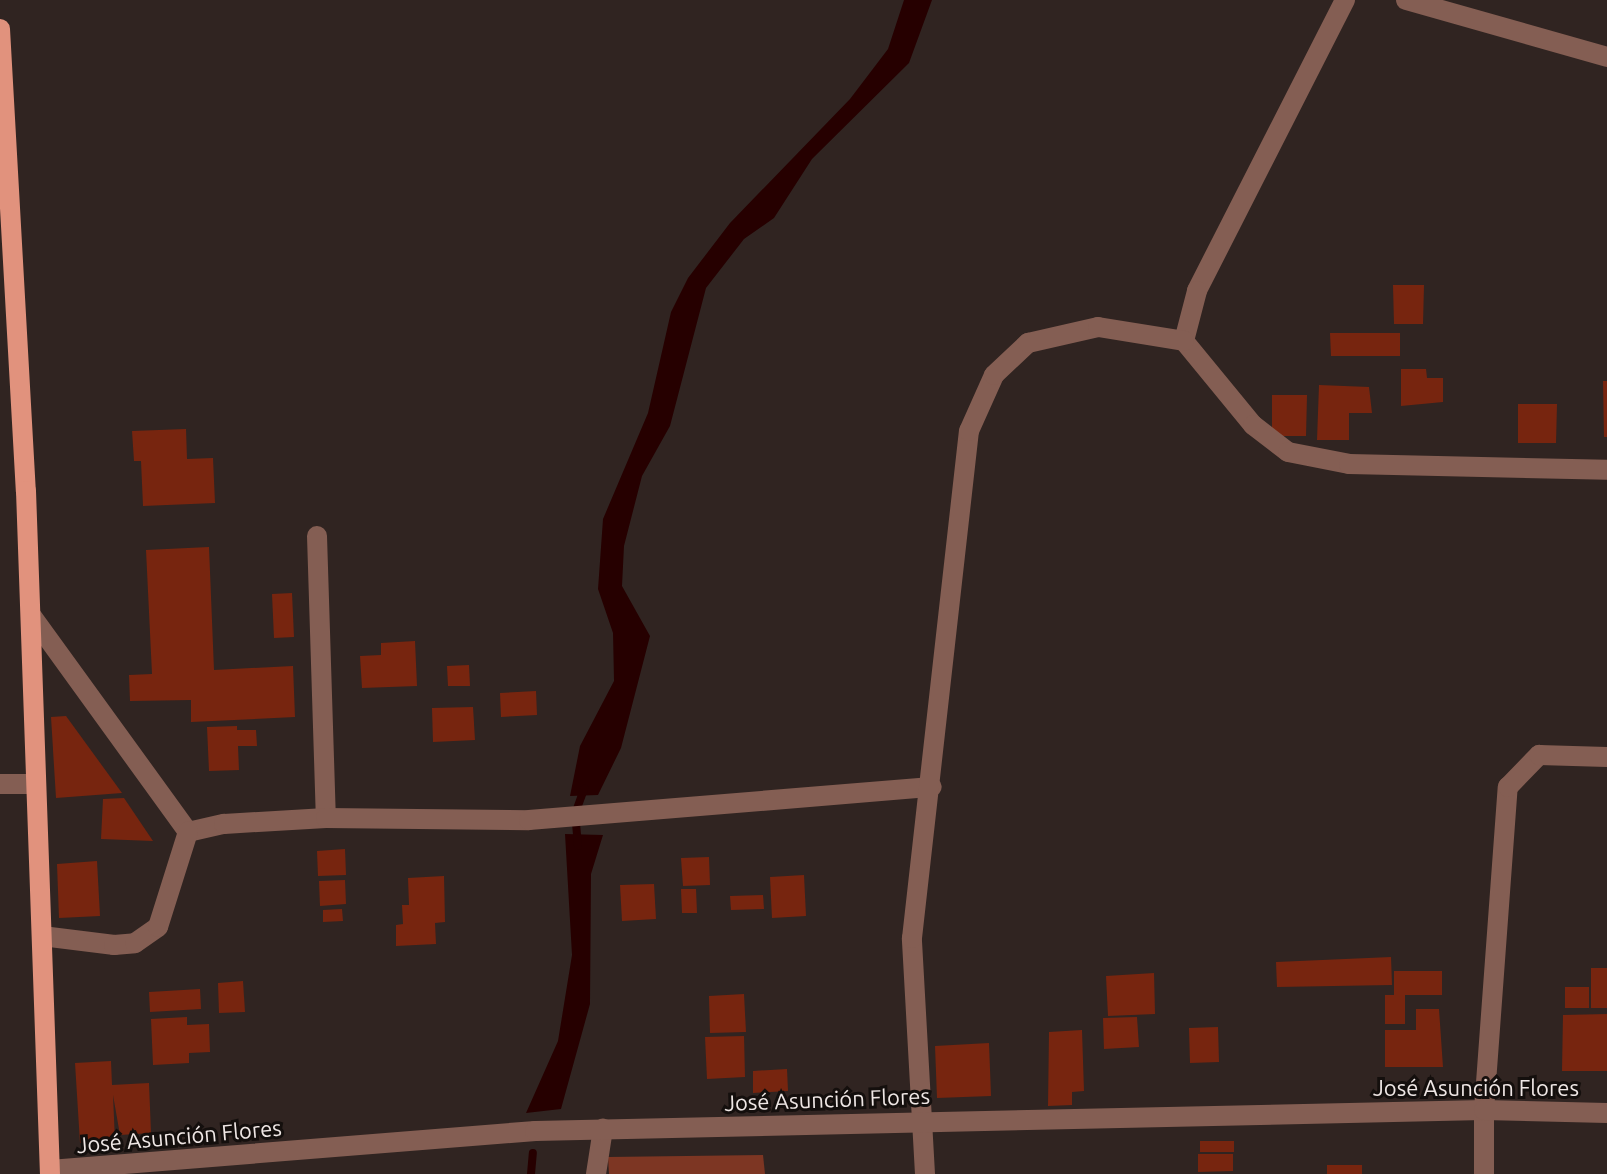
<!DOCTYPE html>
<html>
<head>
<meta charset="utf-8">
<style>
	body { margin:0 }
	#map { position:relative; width:1607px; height:1174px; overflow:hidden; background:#302421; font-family:Ubuntu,sans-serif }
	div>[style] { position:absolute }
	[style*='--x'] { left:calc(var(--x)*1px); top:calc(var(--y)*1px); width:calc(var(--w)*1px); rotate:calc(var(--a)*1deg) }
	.green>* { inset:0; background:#7d3623 }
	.water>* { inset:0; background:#260000 }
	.stream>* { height:8px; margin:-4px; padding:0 4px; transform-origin:4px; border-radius:4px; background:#260000 }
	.building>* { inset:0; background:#77250f }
	.minor>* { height:20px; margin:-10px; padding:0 10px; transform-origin:10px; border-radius:10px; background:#845e53 }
	.tertiary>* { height:20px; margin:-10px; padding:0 10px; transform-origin:10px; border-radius:10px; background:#845e53 }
	.primary>* { height:20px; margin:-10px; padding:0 10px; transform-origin:10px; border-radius:10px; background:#e1927d }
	span { translate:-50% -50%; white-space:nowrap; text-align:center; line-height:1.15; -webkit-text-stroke:6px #140f0d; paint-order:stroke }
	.street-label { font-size:22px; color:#efe7e5 }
</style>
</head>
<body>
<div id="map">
	<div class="green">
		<div style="clip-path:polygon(763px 1155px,765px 1174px,609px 1174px,608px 1157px)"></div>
	</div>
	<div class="water">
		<div style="clip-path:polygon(904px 0,932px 0,909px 63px,812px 159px,774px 218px,744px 239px,706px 288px,670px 426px,642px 476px,624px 546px,622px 586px,650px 636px,621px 748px,598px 795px,570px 796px,580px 746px,614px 681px,613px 633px,598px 589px,603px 519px,648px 413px,671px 312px,688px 278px,730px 223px,850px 99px,888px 49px)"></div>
		<div style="clip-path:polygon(565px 834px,603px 835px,591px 874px,590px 1004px,561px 1109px,526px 1113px,558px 1041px,572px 955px)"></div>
	</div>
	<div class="stream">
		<div style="--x:578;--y:846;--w:32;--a:-95"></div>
		<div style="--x:575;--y:814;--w:27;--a:-70"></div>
		<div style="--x:531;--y:1174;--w:21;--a:-85"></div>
	</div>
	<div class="building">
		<div style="clip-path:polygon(1393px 285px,1424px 285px,1423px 324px,1394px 324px)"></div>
		<div style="clip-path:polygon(1330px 333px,1400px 333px,1400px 356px,1331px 356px)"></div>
		<div style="clip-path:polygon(1401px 369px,1426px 369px,1427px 378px,1443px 378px,1443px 402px,1401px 406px)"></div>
		<div style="clip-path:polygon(1603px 381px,1607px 381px,1607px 437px,1604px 437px)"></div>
		<div style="clip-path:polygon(1319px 385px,1369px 387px,1372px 413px,1349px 413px,1349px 440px,1317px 440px)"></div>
		<div style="clip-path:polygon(1272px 395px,1307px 395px,1306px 436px,1272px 436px)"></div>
		<div style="clip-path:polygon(1518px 404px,1557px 404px,1556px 443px,1518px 443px)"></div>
		<div style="clip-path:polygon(186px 429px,187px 459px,213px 458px,215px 503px,143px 506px,141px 461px,134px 461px,132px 431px)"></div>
		<div style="clip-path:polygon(209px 547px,214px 670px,293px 666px,295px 717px,191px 722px,191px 700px,130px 701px,129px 675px,152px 674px,146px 550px)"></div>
		<div style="clip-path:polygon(292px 593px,294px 637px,274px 638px,272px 594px)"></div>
		<div style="clip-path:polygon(415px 641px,417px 686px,362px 688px,360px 656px,381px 655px,381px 643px)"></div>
		<div style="clip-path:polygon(469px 665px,470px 686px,448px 686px,447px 666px)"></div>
		<div style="clip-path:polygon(536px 691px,537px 715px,501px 717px,500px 693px)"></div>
		<div style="clip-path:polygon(473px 707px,475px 740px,433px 742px,432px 708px)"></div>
		<div style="clip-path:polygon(66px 716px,122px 793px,56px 798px,51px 717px)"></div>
		<div style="clip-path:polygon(237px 726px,237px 730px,256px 730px,257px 746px,238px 746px,239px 770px,209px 771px,207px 727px)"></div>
		<div style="clip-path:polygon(124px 798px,153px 841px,101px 839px,103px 799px)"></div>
		<div style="clip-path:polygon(345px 849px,346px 875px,318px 876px,317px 851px)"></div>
		<div style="clip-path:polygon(709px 857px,710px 885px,683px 886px,681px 858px)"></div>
		<div style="clip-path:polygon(97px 861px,100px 916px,59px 918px,57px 864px)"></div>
		<div style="clip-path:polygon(804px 875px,806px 916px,772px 918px,770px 877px)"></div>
		<div style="clip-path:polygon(444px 876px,445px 922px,435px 923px,436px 944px,396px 946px,396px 925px,403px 924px,402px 905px,409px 905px,408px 878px)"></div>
		<div style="clip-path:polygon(345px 880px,346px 904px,320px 906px,319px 881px)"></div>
		<div style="clip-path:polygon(654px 884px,656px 919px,622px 921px,620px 885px)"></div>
		<div style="clip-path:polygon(681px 889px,696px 889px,697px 913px,682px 913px)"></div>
		<div style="clip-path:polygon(763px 895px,764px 909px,731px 910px,730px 896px)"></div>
		<div style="clip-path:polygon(342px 909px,343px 921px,323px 922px,323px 910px)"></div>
		<div style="clip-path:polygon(1391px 957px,1392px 985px,1277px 987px,1276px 962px)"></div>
		<div style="clip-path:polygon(1591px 968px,1607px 968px,1607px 1008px,1591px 1008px)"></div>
		<div style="clip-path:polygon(1394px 971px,1442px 971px,1442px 995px,1405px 995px,1405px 1024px,1385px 1024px,1385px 995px,1394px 995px)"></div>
		<div style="clip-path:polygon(1154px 973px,1155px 1014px,1108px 1016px,1106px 976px)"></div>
		<div style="clip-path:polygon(243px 981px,245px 1012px,219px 1013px,218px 983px)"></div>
		<div style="clip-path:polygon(1565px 987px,1589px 987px,1589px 1008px,1565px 1008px)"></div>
		<div style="clip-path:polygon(200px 989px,201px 1009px,150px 1012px,149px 992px)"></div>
		<div style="clip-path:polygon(744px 994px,746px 1032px,710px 1033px,709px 996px)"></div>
		<div style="clip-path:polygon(1416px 1009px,1439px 1009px,1443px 1067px,1385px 1067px,1385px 1030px,1416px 1030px)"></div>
		<div style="clip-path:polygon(1607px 1014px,1607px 1071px,1562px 1071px,1563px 1015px)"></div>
		<div style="clip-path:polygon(187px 1017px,187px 1025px,209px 1024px,210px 1052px,189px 1053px,189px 1063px,153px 1065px,151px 1019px)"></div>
		<div style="clip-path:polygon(1137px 1017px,1139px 1047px,1104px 1049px,1103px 1018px)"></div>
		<div style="clip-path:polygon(1218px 1027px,1219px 1062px,1190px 1063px,1189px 1028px)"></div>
		<div style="clip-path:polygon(1082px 1030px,1084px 1091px,1072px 1092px,1072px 1105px,1048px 1106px,1049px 1032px)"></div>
		<div style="clip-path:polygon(744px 1036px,745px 1077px,707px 1079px,705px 1037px)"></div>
		<div style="clip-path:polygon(989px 1043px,991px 1096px,937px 1098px,935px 1046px)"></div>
		<div style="clip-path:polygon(111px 1061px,112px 1085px,149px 1083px,151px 1133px,120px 1135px,113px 1095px,115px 1141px,80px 1143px,75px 1063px)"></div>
		<div style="clip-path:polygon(787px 1069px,788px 1091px,753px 1093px,753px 1071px)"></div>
		<div style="clip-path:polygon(1200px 1141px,1234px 1141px,1234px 1152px,1200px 1152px)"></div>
		<div style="clip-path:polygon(1198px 1154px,1233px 1154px,1233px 1171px,1198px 1172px)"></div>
		<div style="clip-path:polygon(1327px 1165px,1362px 1165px,1362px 1174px,1327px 1174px)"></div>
	</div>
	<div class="minor">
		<div style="--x:1345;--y:0;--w:326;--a:117"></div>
		<div style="--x:1197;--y:291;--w:52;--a:104.6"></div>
		<div style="--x:1184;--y:341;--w:109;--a:50.6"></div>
		<div style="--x:1253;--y:425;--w:44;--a:37.6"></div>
		<div style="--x:1288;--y:452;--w:62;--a:11.1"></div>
		<div style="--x:1349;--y:464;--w:258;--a:1.3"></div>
		<div style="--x:1406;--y:0;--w:209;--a:15.8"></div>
		<div style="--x:317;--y:536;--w:282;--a:88.2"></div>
		<div style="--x:31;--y:615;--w:268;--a:54.1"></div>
		<div style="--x:188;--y:832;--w:37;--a:-13"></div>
		<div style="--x:224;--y:824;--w:102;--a:-3.4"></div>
		<div style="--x:326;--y:818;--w:203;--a:0.6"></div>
		<div style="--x:529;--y:820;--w:404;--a:-4.7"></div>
		<div style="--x:0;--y:784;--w:33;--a:0"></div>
		<div style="--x:42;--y:936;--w:73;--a:7.1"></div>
		<div style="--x:114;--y:945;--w:21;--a:-5"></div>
		<div style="--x:135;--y:943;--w:28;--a:-35"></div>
		<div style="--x:158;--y:927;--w:100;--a:-72.5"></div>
		<div style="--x:596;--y:1174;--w:46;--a:-81.2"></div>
		<div style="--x:925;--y:1174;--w:236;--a:-93.2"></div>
		<div style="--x:912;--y:938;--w:510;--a:-83.59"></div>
		<div style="--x:969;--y:431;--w:61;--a:-65.9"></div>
		<div style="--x:994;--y:375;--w:47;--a:-43.3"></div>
		<div style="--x:1028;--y:343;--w:72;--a:-12.9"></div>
		<div style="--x:1098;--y:327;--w:87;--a:9.2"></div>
		<div style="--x:1484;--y:1174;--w:64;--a:-90"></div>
		<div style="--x:1484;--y:1110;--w:324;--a:-85.8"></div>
		<div style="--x:1508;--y:787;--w:45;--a:-45.9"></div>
		<div style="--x:1539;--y:755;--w:68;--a:1.7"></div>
	</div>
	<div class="tertiary">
		<div style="--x:50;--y:1170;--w:487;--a:-4.6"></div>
		<div style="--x:535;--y:1131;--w:949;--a:-1.27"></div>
		<div style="--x:1484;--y:1110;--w:123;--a:1.4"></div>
	</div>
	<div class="primary">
		<div style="--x:0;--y:29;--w:463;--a:86.8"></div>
		<div style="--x:26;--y:491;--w:683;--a:87.99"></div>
	</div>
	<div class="street-label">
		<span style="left:1476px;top:1088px">José Asunción Flores</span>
		<span style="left:827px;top:1099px;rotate:-2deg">José Asunción Flores</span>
		<span style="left:179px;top:1136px;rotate:-5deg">José Asunción Flores</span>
	</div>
</div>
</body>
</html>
